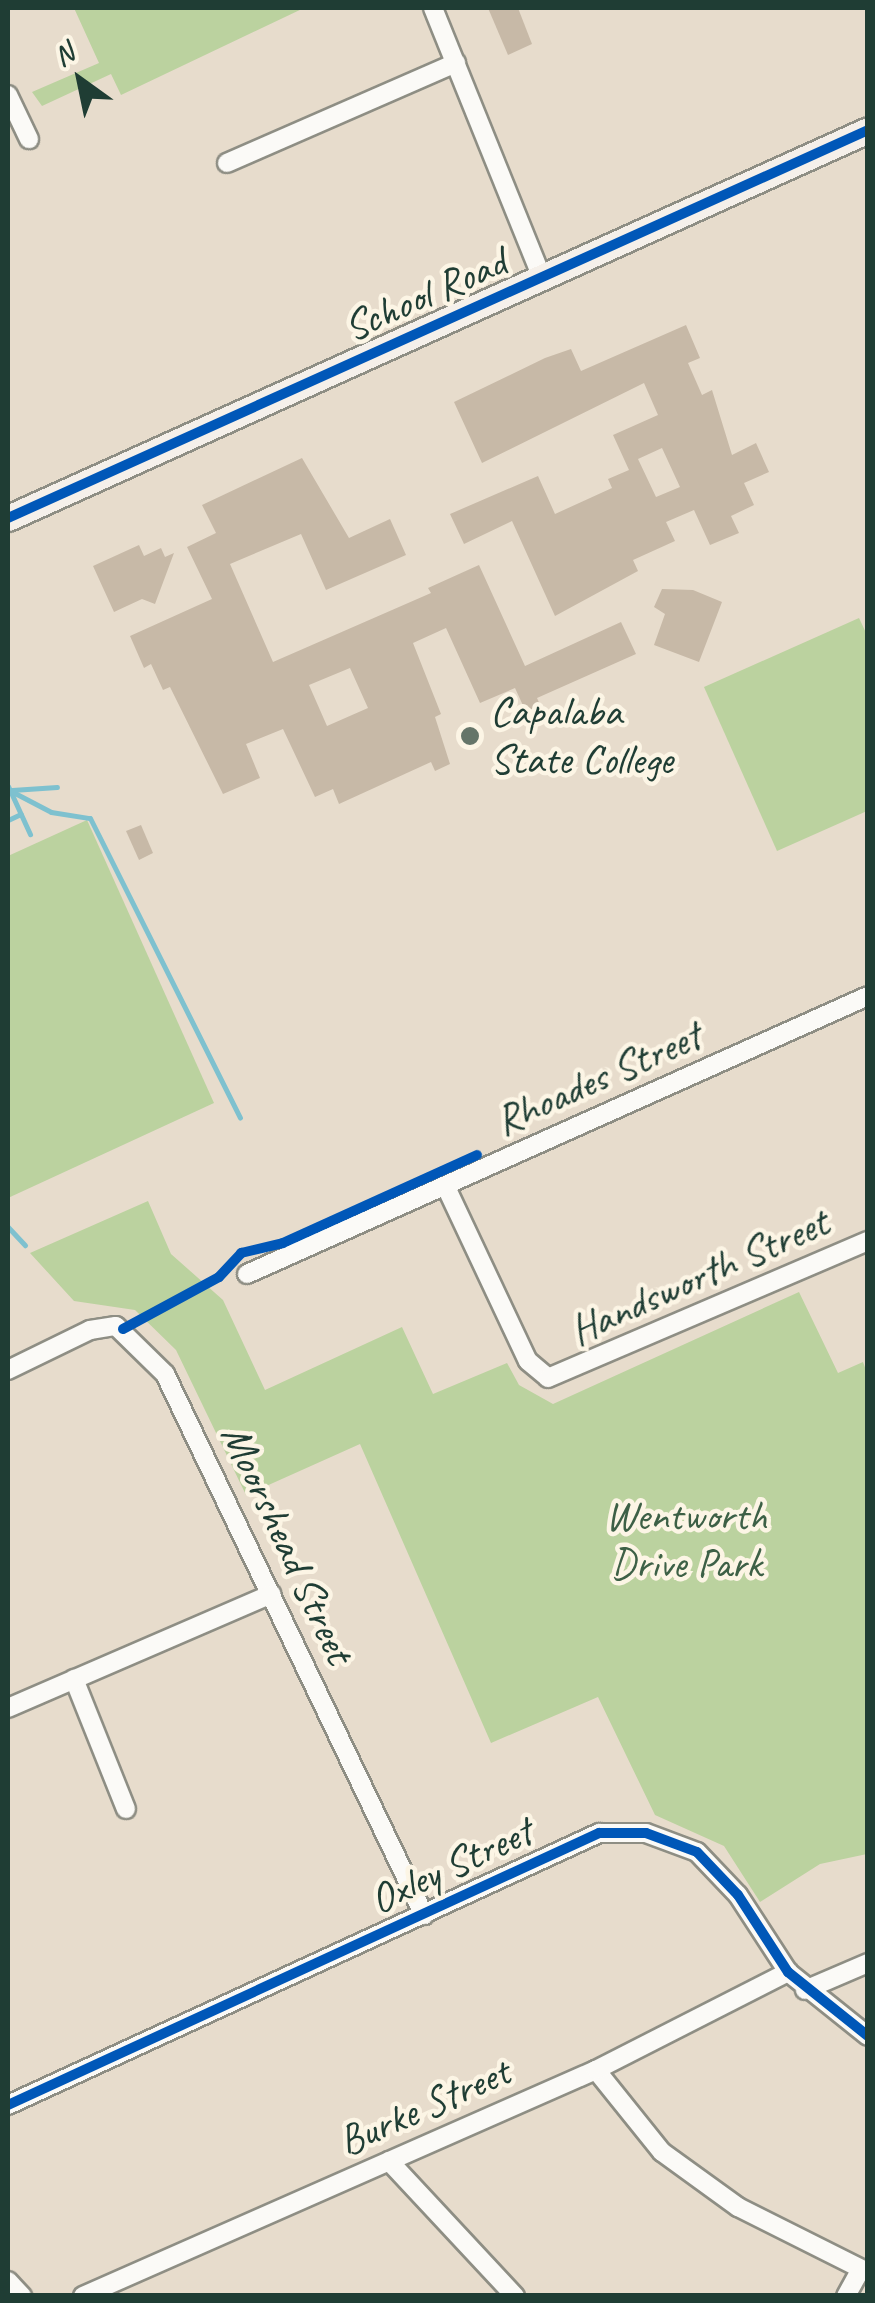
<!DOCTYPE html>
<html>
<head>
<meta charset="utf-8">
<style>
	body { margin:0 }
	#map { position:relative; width:875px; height:2303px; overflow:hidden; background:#e7dccc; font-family:Caveat,sans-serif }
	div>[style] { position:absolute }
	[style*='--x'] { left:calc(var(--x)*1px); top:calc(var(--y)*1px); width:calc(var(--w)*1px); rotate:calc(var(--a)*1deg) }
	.green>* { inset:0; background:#bbd29f }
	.stream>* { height:5px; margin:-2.5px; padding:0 2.5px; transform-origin:2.5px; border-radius:2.5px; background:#7ec1cf }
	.building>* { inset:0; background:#c7b9a7 }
	.roads { filter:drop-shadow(2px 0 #8e8e84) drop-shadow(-2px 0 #8e8e84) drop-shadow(0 2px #8e8e84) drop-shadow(0 -2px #8e8e84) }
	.street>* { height:18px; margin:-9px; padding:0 9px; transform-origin:9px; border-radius:9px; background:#fbfaf7 }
	.secondary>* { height:25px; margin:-12.5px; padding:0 12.5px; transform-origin:12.5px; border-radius:12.5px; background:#f5f0ea }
	.cycleway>* { height:10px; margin:-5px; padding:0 5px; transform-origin:5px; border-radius:5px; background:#0057b8 }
	.dots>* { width:28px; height:28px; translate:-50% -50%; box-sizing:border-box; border:5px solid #fcf5e5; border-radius:50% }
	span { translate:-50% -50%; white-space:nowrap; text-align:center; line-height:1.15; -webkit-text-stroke:9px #fcf5e5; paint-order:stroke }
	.street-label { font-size:42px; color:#1f3d34 }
	.poi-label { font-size:42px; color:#1f3d34 }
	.left { translate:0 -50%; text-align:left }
	.park-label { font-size:42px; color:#3d6046 }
	.frame { position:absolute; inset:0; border:10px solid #1f3d34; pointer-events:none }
	.north { position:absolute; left:30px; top:30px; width:100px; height:100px; -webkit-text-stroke:8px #fcf5e5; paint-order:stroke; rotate:327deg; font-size:28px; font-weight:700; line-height:40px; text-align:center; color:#1f3d34 }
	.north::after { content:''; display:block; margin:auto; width:35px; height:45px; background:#1f3d34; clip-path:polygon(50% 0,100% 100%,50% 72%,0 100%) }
</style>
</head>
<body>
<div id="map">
	<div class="green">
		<div style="clip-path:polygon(74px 8px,304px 8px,121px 95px,111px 74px,42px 106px,32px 92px,99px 63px)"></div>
		<div style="clip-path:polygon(859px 618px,868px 637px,867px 811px,777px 851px,704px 687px)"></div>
		<div style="clip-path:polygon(87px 820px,214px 1103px,8px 1198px,8px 856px)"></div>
		<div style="clip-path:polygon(148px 1201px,171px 1254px,223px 1300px,265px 1390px,402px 1327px,433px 1394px,507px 1363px,519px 1385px,553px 1404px,799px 1292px,838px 1373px,863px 1362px,867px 1373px,867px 1854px,820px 1864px,760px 1902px,724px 1846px,655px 1815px,598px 1697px,491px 1743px,360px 1444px,246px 1495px,176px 1350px,135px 1310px,74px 1301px,30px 1253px)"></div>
	</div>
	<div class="stream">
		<div style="--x:8;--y:786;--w:53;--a:65.4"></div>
		<div style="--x:9;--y:790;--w:47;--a:27.6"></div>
		<div style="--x:51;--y:812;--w:39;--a:9"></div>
		<div style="--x:90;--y:818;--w:335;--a:63.4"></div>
		<div style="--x:12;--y:790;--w:45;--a:-3.8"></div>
		<div style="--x:8;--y:820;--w:14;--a:-25"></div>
		<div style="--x:8;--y:1227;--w:25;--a:47"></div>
	</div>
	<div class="building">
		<div style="clip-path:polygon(488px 8px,518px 8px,532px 44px,508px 55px)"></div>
		<div style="clip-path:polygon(evenodd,686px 325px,700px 358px,688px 363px,702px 395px,712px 390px,732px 455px,756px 443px,769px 472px,744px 483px,754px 505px,731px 516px,739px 533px,710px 545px,694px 510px,666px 522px,675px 541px,633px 560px,638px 571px,555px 616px,512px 521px,464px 544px,450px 514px,538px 476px,555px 514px,612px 488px,608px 479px,629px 470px,613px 435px,658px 415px,644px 383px,482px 463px,454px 402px,545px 358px,571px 349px,581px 371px,686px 325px,662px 448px,680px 487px,656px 497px,638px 459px,662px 448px)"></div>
		<div style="clip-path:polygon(evenodd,302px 458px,349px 538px,390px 519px,406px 555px,326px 590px,301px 534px,230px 564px,273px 662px,431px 593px,428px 588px,479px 565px,525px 666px,621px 622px,636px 654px,537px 698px,545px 716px,531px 723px,515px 688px,480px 703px,446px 628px,413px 643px,441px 714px,435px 717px,450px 764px,435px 771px,431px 762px,339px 804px,333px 789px,315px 797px,283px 729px,246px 744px,260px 778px,223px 794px,170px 687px,163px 690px,151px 664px,144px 668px,130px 636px,212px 599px,187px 547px,216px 533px,202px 505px,302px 458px,350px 668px,368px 708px,327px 726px,309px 685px,350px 668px)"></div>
		<div style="clip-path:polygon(139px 545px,144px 556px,161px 548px,165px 557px,174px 553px,155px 604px,142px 599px,114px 612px,93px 566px)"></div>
		<div style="clip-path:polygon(662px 589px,693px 590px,722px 602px,699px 662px,654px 645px,665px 614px,654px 607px)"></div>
		<div style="clip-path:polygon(141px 825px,153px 853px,139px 860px,126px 831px)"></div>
	</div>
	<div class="roads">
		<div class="street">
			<div style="--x:433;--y:8;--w:291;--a:68"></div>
			<div style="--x:8;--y:95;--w:49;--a:64.5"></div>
			<div style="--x:227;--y:163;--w:250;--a:-23.6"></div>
			<div style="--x:446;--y:1187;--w:192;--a:64.8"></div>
			<div style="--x:528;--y:1361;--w:26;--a:40"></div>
			<div style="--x:548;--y:1378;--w:348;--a:-23.2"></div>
			<div style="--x:247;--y:1274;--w:680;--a:-24.12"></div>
			<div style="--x:8;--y:1370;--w:91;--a:-26"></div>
			<div style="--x:90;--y:1330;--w:26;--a:-9"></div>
			<div style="--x:116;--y:1326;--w:69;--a:44.4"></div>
			<div style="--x:165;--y:1374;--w:600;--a:64.42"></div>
			<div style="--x:74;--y:1679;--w:140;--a:68.2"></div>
			<div style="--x:8;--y:1708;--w:287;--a:-23.4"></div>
			<div style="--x:805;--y:1990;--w:69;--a:-23.2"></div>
			<div style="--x:596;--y:2070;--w:105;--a:51.2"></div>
			<div style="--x:662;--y:2152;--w:94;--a:35.9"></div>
			<div style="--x:738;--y:2207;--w:145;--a:26.6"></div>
			<div style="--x:8;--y:2105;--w:651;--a:-24.71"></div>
			<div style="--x:599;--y:1833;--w:47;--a:0"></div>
			<div style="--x:646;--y:1833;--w:54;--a:20.4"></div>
			<div style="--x:697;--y:1852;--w:59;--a:46.4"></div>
			<div style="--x:738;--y:1895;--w:92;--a:57"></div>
			<div style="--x:788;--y:1972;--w:102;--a:38.7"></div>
			<div style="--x:389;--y:2161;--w:185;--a:47"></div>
			<div style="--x:8;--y:2281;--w:21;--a:47"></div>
			<div style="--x:83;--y:2296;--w:561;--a:-23.78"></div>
			<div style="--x:596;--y:2070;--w:216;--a:-27"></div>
			<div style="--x:846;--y:2296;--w:29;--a:-61"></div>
		</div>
		<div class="secondary">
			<div style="--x:8;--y:518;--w:943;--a:-24.28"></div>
		</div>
	</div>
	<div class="cycleway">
		<div style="--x:8;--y:518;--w:943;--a:-24.28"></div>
		<div style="--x:123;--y:1329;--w:109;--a:-28.4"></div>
		<div style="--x:219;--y:1277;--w:33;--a:-47"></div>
		<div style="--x:241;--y:1253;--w:43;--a:-13.4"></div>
		<div style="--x:283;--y:1243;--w:213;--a:-24.4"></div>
		<div style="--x:8;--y:2105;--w:651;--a:-24.71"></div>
		<div style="--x:599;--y:1833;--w:47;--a:0"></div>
		<div style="--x:646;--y:1833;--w:54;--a:20.4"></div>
		<div style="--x:697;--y:1852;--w:59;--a:46.4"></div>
		<div style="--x:738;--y:1895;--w:92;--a:57"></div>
		<div style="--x:788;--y:1972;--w:102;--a:38.7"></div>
	</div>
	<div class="dots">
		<div style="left:470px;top:736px;background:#657569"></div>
	</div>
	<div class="street-label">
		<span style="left:425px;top:295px;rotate:-24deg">School Road</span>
		<span style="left:598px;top:1079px;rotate:-24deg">Rhoades Street</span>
		<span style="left:699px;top:1277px;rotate:-24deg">Handsworth Street</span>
		<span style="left:287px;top:1544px;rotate:65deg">Moorshead Street</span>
		<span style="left:451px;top:1866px;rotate:-25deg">Oxley Street</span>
		<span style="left:424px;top:2107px;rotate:-24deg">Burke Street</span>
	</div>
	<div class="poi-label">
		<span class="left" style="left:490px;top:736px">Capalaba<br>State College</span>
	</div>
	<div class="park-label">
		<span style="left:686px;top:1540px">Wentworth<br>Drive Park</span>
	</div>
	<div class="frame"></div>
	<div class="north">N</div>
</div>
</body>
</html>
